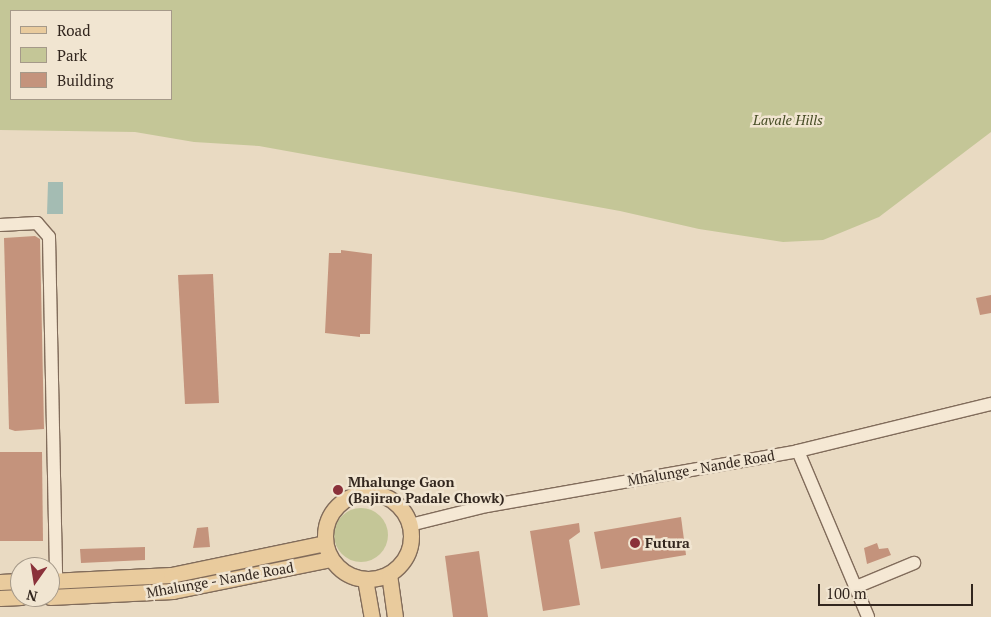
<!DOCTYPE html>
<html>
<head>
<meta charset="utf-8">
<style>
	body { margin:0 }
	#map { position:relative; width:991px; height:617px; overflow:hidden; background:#e9dac2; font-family:"PT Serif",serif }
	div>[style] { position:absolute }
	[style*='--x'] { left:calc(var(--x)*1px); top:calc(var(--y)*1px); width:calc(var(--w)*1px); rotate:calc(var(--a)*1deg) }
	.green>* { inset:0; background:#c4c697 }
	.round { border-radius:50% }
	.water>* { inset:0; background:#a4bcb3 }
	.building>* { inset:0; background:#c4937c }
	.roads { filter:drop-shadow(1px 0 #816c5b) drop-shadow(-1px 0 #816c5b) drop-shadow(0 1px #816c5b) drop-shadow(0 -1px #816c5b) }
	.minor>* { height:12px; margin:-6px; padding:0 6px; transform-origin:6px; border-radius:6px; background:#f5e8d4 }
	.major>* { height:15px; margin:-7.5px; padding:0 7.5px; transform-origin:7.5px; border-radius:7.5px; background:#e9cb9d }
	.major>.ring { margin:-7.5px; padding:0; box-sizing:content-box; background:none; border:15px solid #e9cb9d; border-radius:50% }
	.dots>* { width:14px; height:14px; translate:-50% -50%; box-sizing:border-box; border:2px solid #f1e5d1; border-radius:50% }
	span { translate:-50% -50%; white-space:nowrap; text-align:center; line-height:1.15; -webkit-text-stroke:5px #f1e5d1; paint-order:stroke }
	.park-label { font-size:14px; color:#474d26; font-style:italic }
	.street-label { font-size:14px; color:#32261e }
	.poi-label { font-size:14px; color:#32261e; font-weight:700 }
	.left { translate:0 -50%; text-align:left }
	.legend { position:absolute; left:10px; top:10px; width:162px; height:90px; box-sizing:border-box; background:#f1e5d1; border:1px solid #a59989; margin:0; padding:6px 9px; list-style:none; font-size:15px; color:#32261e }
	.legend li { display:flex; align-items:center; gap:10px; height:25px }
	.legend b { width:25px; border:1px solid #a59989 }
	.north { position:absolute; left:10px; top:557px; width:50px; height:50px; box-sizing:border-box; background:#f1e5d1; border:1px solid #a59989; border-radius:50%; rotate:193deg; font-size:14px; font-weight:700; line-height:20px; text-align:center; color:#32261e }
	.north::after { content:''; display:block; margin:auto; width:18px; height:22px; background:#8a313a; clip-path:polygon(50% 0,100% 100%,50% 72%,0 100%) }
	.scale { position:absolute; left:818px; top:584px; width:155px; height:22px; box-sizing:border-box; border:2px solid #32261e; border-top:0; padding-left:6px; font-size:15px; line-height:18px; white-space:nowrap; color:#32261e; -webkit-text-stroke:4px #f1e5d1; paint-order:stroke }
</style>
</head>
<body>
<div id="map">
	<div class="green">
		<div style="clip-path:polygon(evenodd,0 0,991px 0,991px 132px,879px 217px,823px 240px,783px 242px,699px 229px,620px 211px,259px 146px,194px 142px,135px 132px,0 130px,0 0,11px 11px,171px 11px,171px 99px,11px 99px,11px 11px)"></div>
		<div class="round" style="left:334px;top:508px;width:54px;height:54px"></div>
	</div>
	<div class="water">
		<div style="clip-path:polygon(48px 182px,63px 182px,63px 214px,47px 214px)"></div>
	</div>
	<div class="building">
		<div style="clip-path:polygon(35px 236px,40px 239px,44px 429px,15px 431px,9px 429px,4px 238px)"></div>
		<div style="clip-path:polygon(341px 250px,372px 254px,370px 334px,360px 334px,360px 337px,325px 333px,329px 253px,341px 253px)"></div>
		<div style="clip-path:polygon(213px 274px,219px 403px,185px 404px,178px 275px)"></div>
		<div style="clip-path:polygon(991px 295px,991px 313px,980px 315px,976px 298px)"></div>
		<div style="clip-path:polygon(0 452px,42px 452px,43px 541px,0 541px)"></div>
		<div style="clip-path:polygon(681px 517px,686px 555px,601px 569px,594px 532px)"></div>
		<div style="clip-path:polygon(579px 523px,580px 532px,569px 540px,580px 605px,543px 611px,530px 531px)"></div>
		<div style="clip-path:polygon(208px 527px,210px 547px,193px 548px,197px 528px)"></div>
		<div style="clip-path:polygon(877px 543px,879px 549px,888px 548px,891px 555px,867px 564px,864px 548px)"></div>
		<div style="clip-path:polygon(145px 547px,145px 560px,81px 563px,80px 549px)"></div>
		<div style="clip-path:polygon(479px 551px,488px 617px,453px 617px,445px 556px)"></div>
	</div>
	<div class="roads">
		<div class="minor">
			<div style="--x:0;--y:225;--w:37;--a:-3"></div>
			<div style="--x:37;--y:223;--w:18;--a:49"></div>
			<div style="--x:49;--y:237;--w:344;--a:88.8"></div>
			<div style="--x:798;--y:451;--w:180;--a:67.1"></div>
			<div style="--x:410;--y:525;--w:79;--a:-13.9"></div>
			<div style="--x:487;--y:506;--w:316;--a:-10"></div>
			<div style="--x:798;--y:451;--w:199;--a:-13.7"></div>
			<div style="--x:856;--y:587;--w:63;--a:-22.5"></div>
		</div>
		<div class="major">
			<div class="ring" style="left:325px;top:493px;width:71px;height:71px"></div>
			<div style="--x:389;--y:574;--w:43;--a:82.1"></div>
			<div style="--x:365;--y:579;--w:39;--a:80"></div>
			<div style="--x:50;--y:581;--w:121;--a:-2.8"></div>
			<div style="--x:171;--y:575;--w:157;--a:-11.7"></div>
			<div style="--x:0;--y:582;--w:20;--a:-3"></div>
			<div style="--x:50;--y:597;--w:123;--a:-2.8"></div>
			<div style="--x:173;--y:591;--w:160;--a:-11.5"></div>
			<div style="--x:0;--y:598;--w:21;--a:-3"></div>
		</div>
	</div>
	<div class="dots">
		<div style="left:338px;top:490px;background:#8a313a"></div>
		<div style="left:635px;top:543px;background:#8a313a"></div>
	</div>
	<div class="park-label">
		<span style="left:788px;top:120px">Lavale Hills</span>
	</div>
	<div class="street-label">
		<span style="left:701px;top:468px;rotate:-10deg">Mhalunge - Nande Road</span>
		<span style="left:220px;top:580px;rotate:-10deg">Mhalunge - Nande Road</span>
	</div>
	<div class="poi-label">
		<span class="left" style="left:348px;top:490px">Mhalunge Gaon<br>(Bajirao Padale Chowk)</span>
		<span class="left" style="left:645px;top:543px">Futura</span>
	</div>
	<ul class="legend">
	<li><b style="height:6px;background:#e9cb9d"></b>Road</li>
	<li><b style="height:14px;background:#c4c697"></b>Park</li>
	<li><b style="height:14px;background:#c4937c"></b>Building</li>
	</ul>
	<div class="north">N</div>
	<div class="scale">100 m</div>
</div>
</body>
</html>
